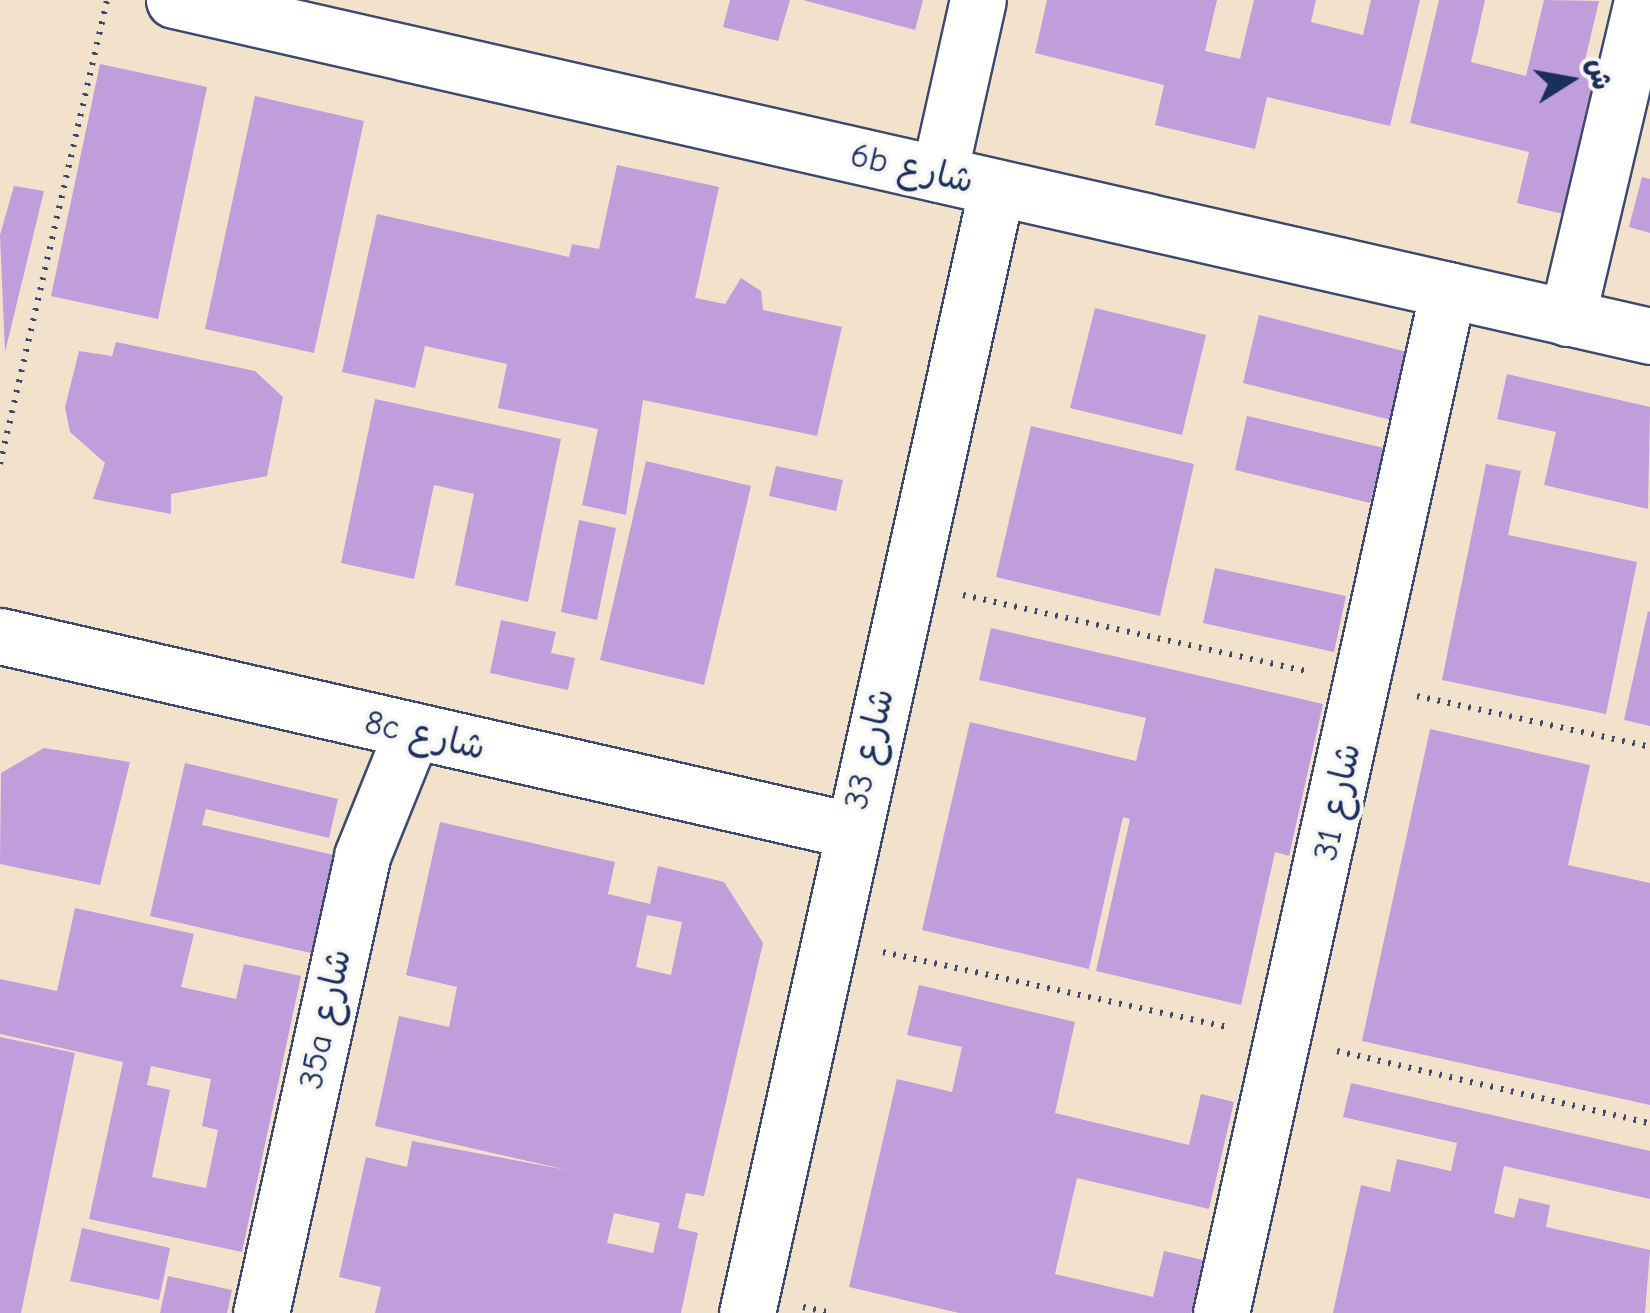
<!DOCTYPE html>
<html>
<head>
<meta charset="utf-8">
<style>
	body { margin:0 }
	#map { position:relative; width:1650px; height:1313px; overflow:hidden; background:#f3e2cb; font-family:"Comic Neue","Playpen Sans Arabic",sans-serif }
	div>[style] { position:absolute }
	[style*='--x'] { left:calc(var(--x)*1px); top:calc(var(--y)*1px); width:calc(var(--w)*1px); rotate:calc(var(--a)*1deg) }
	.building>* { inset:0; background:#c09ddb }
	.path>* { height:6px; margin-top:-3px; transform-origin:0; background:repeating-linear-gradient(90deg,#3b4a6e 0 2.5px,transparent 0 10.5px) }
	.roads { filter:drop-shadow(2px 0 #3b4a6e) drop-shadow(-2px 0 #3b4a6e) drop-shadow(0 2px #3b4a6e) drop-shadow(0 -2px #3b4a6e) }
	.minor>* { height:55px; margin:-27.5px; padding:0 27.5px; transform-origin:27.5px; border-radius:27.5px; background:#fff }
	span { translate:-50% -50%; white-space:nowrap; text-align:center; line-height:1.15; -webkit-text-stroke:8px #f6f6f2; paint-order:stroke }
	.street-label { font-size:35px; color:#1b2f5e }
	.north { position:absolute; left:1520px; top:30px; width:100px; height:100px; -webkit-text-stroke:8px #f6f6f2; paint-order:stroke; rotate:79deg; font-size:28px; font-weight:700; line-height:40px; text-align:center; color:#1b2f5e }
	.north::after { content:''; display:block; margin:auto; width:35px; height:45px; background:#1b2f5e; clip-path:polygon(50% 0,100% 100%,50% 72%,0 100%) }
</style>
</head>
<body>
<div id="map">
	<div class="building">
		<div style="clip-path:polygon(730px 0,790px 0,778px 41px,723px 27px)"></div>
		<div style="clip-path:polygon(803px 0,923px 0,915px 30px)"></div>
		<div style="clip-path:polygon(1047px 0,1217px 0,1205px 51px,1240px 59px,1254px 0,1316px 0,1311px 22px,1363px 35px,1371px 0,1420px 0,1390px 126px,1267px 97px,1255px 149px,1155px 125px,1164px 85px,1035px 53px)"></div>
		<div style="clip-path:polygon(1439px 0,1485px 0,1471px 62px,1526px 76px,1544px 0,1599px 1px,1582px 73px,1605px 78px,1572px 216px,1517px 203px,1529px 152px,1410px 123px)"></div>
		<div style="clip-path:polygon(100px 64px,207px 87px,158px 319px,51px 296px)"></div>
		<div style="clip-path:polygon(255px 96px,364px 121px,314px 353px,205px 329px)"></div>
		<div style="clip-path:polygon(617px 165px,719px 187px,695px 298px,725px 304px,741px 278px,761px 291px,763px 310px,842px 327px,817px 436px,643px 400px,626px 515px,582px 505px,598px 429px,498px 408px,507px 364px,425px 346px,415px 388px,342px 372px,377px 214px,569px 257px,572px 244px,599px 249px)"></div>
		<div style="clip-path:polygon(1642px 177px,1650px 179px,1650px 233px,1629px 227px)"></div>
		<div style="clip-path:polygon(14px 186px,44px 191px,5px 352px,0 235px)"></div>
		<div style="clip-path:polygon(1095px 308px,1206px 335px,1182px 435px,1070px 408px)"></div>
		<div style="clip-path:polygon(1259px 315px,1407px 352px,1391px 420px,1243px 383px)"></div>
		<div style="clip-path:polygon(116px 342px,255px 371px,283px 397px,267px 476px,171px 494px,171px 514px,93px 499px,105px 463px,70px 432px,65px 407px,79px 351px,112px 356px)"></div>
		<div style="clip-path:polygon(1507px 374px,1650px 407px,1648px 509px,1544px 485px,1556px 432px,1497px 419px)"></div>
		<div style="clip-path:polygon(375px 399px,561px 439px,528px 602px,455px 585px,474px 494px,434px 485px,414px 579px,341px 563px)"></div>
		<div style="clip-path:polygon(1247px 416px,1384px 448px,1370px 503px,1235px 470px)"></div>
		<div style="clip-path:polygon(1031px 426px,1194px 464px,1160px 616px,996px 577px)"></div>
		<div style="clip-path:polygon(646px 461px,751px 486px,704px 685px,600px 660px)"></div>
		<div style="clip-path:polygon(1486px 464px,1521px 471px,1508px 535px,1637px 562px,1606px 714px,1442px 680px)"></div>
		<div style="clip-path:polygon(776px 466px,843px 480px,836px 511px,769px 496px)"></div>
		<div style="clip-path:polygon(579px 520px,616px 528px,597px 620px,561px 612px)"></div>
		<div style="clip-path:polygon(1215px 568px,1346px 596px,1334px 652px,1203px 623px)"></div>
		<div style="clip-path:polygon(1648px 611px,1650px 612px,1650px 726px,1624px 720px)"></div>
		<div style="clip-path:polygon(501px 620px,556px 632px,551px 653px,575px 658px,568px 690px,490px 673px)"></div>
		<div style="clip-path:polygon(991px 628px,1323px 704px,1289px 856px,1275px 852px,1241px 1005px,1096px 971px,1130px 819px,1123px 817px,1089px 969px,922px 930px,970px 722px,1136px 761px,1146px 718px,979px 680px)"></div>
		<div style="clip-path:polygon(1430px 729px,1590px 765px,1568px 865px,1650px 883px,1650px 1105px,1362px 1041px)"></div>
		<div style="clip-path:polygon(44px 748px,130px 762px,100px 885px,0 864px,1px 773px)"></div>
		<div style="clip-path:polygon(185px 763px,338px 799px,329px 838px,206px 809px,202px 825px,338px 856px,315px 954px,150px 916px)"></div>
		<div style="clip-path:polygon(evenodd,440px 822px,615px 862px,608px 894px,650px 904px,658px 866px,724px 882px,763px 943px,704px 1196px,686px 1193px,678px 1228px,698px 1233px,681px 1313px,375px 1313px,381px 1287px,339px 1277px,366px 1157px,407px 1167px,412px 1141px,567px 1170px,375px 1126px,399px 1016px,449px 1027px,457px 987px,406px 975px,440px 822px,647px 915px,682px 922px,671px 975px,636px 967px,647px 915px,440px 822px,614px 1213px,660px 1223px,653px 1253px,607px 1243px,614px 1213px)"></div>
		<div style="clip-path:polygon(evenodd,75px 908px,194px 934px,181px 987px,236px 999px,244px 964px,301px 976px,242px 1252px,89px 1219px,123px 1062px,0 1034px,0 979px,57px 991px,75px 908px,151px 1066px,211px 1079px,202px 1126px,218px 1130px,206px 1188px,152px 1177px,170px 1090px,147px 1085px,151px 1066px)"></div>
		<div style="clip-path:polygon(919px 985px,1075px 1022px,1055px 1113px,1189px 1145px,1201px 1094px,1234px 1102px,1209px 1209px,1077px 1178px,1055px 1274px,1153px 1297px,1164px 1251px,1203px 1260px,1191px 1313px,959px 1313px,849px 1287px,897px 1079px,952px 1092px,962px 1047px,907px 1035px)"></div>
		<div style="clip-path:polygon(0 1037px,75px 1053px,21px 1313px,0 1313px)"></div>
		<div style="clip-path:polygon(1351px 1083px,1650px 1151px,1650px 1199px,1504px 1166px,1494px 1213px,1514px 1218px,1519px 1198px,1550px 1205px,1546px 1227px,1650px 1250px,1645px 1313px,1333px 1313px,1361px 1185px,1390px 1192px,1397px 1159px,1451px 1171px,1457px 1143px,1343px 1117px)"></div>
		<div style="clip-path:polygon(82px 1228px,170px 1248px,159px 1300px,70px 1281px)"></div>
		<div style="clip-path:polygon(168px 1276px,232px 1290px,227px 1313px,160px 1313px)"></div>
	</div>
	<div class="path">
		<div style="--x:0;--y:464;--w:476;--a:-77"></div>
		<div style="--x:963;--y:595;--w:352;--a:12.5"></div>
		<div style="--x:1417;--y:696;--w:239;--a:12.3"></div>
		<div style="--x:883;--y:952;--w:352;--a:12.3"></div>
		<div style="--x:1337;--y:1051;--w:321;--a:13"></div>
		<div style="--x:803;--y:1307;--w:30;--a:12"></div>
	</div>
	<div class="roads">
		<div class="minor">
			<div style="--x:174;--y:0;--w:1514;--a:12.82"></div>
			<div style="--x:939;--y:174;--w:178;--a:-77.4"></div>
			<div style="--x:1567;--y:318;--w:327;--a:-76.7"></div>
			<div style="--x:0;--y:636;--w:872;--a:12.86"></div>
			<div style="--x:261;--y:1313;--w:468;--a:-77.5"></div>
			<div style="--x:362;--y:856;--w:134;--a:-68"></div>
			<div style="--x:747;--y:1313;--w:1153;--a:-77.48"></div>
			<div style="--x:1221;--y:1313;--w:1048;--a:-77.49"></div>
		</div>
	</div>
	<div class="street-label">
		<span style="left:912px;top:168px;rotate:13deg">6b شارع</span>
		<span style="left:425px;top:735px;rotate:13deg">8c شارع</span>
		<span style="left:869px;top:749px;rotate:-77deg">شارع 33</span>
		<span style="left:1337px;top:802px;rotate:-78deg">شارع 31</span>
		<span style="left:325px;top:1019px;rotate:-78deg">35a شارع</span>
	</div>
	<div class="north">ش</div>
</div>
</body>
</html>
